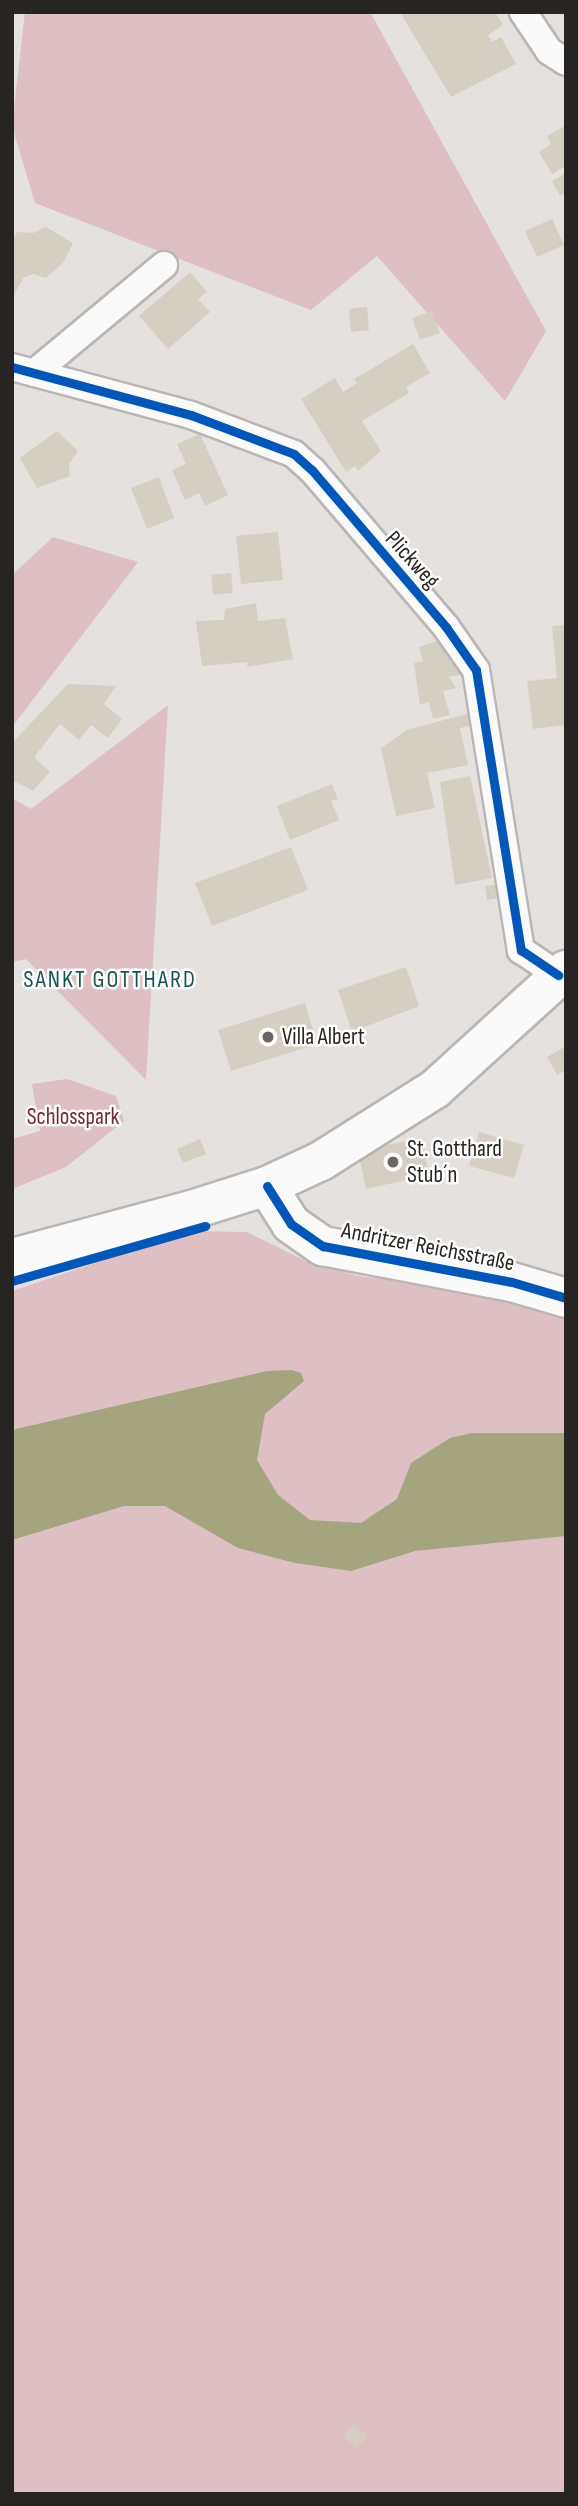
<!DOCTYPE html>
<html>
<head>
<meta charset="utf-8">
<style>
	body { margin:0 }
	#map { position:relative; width:578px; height:2506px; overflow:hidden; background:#e4e1df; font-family:"Sofia Sans Condensed",sans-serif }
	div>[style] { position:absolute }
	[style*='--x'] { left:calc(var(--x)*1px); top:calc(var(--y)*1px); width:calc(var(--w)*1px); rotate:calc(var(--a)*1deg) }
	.green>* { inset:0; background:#ddbfc4 }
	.water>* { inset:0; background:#a4a47e }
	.building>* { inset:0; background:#d5cec3 }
	.roads { filter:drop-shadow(2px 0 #b9b6b4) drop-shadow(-2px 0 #b9b6b4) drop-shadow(0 2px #b9b6b4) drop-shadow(0 -2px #b9b6b4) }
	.street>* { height:26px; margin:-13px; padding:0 13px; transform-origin:13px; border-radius:13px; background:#fbfafa }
	.secondary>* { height:38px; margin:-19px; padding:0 19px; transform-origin:19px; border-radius:19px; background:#fbfafa }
	.cycleway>* { height:9px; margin:-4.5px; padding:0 4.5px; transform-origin:4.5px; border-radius:4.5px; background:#0057b8 }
	.dots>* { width:19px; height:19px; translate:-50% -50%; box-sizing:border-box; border:4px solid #fff; border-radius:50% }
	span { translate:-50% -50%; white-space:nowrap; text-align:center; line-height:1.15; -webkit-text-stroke:5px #fff; paint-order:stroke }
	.street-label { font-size:23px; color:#272523 }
	.poi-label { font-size:23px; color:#272523 }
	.left { translate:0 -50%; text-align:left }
	.park-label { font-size:23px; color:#70283a }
	.neighbourhood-label { font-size:24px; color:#18534e; letter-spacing:2px }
	.frame { position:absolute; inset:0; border:14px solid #272523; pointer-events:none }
</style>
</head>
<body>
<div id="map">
	<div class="green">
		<div style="clip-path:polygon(25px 12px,370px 12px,546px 331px,505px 401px,377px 256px,311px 310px,35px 203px,12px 126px)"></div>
		<div style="clip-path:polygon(53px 537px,138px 562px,12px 727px,12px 575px)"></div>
		<div style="clip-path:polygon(168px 705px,146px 1080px,26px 959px,12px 962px,12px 798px,31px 809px)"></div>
		<div style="clip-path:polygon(67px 1079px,116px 1096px,124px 1121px,66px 1167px,12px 1189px,12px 1139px,40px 1131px,32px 1084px)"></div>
		<div style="clip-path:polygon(190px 1231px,247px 1232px,310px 1263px,359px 1276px,436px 1285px,566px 1311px,566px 2494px,12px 2494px,12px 1291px)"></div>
	</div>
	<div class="water">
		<div style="clip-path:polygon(292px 1370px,301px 1373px,304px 1381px,265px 1414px,257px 1460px,278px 1495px,310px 1520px,361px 1523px,397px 1499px,411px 1463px,450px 1438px,472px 1433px,566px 1433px,566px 1536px,415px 1551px,351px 1571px,295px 1563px,238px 1548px,165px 1506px,124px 1506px,12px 1540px,12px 1433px,16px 1429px,267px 1371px)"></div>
	</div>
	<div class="building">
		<div style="clip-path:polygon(405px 12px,495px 12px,503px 25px,488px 35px,492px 42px,501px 37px,516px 64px,451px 97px,401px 14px)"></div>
		<div style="clip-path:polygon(566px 125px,566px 171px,563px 167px,552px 174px,539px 152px,551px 144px,547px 136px)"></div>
		<div style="clip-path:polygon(566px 173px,566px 193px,560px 196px,552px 181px)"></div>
		<div style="clip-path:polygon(552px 219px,564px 245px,537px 257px,525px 231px)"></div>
		<div style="clip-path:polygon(46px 227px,73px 243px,63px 263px,46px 278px,33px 274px,23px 278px,12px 299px,12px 242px,17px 232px,33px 233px)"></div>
		<div style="clip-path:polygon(190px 272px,207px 292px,198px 299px,210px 312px,168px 349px,139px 316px)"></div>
		<div style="clip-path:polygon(367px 307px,369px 330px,351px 332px,349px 309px)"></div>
		<div style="clip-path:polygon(432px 311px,440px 333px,420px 340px,412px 318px)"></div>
		<div style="clip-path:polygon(413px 344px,430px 373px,406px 387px,409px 393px,362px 421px,381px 451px,358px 471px,355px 466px,346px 472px,301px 399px,335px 378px,343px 392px,357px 383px,354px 379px)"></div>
		<div style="clip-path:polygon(57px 431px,78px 451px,69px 464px,70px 476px,37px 488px,20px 458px)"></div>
		<div style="clip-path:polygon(200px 434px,228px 495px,205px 506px,199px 493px,185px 500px,172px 470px,186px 464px,177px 444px)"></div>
		<div style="clip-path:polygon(159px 477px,174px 518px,147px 529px,131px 488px)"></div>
		<div style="clip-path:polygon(278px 532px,283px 580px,241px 584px,236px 536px)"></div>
		<div style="clip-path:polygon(231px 573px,233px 593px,213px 595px,211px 575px)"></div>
		<div style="clip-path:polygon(256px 603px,258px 621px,285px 618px,293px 659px,247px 667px,248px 662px,202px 666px,196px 621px,224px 620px,225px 609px)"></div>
		<div style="clip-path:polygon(566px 625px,566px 725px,533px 729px,527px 681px,557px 678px,552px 626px)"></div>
		<div style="clip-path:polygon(444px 639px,454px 651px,460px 675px,449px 677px,456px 688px,443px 691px,450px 715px,433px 719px,429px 702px,420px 705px,414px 663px,423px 661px,419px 647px)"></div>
		<div style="clip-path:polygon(68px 684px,116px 686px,104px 704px,122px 719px,108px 738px,91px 725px,79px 740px,60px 724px,34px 757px,50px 772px,33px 791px,12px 780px,12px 743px)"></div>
		<div style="clip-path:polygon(474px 712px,479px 724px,460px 728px,468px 765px,427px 773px,435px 808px,396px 816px,381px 748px,407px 730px)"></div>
		<div style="clip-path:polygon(470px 776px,492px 878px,455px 885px,440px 782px)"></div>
		<div style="clip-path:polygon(332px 784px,338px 799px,331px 801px,339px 820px,290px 840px,277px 806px)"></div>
		<div style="clip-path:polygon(291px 847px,308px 890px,212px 926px,195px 883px)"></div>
		<div style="clip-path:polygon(498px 884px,500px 898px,487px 900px,485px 886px)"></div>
		<div style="clip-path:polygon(406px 967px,419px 1006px,352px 1032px,338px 990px)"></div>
		<div style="clip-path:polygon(305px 1003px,317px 1044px,231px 1071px,218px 1030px)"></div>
		<div style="clip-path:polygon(566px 1046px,566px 1070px,557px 1075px,547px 1057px)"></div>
		<div style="clip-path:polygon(479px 1132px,524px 1145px,514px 1178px,469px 1166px)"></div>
		<div style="clip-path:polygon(421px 1138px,429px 1175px,366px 1189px,358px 1151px)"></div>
		<div style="clip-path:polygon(200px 1139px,206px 1154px,183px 1163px,177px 1149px)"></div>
		<div style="clip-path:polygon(354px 2424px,368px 2436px,356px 2448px,343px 2435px)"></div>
	</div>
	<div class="roads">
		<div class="street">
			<div style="--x:523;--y:12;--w:47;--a:56.3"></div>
			<div style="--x:549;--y:51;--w:20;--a:33"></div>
			<div style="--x:12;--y:367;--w:185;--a:15"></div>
			<div style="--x:191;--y:415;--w:110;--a:20.7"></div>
			<div style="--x:294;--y:454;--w:24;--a:42"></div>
			<div style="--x:312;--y:470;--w:206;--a:49.5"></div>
			<div style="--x:446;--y:627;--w:52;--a:55.1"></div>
			<div style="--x:476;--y:670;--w:284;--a:80.9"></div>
			<div style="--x:521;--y:950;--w:45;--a:34"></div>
			<div style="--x:34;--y:373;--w:169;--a:-39.7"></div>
		</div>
		<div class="secondary">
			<div style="--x:267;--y:1186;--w:45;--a:57.7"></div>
			<div style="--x:291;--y:1224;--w:39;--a:35"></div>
			<div style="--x:323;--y:1246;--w:192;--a:10.8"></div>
			<div style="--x:512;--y:1282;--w:56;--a:16.5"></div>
			<div style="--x:12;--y:1258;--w:185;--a:-15"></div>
			<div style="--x:191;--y:1210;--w:80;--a:-17.5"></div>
			<div style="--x:267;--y:1186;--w:60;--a:-24.8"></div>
			<div style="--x:321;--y:1161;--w:135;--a:-32.3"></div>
			<div style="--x:435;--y:1089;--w:177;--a:-42.3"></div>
		</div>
	</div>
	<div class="cycleway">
		<div style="--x:12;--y:367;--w:185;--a:15"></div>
		<div style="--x:191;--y:415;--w:110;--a:20.7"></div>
		<div style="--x:294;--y:454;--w:24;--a:42"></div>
		<div style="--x:312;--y:470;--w:206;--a:49.5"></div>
		<div style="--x:446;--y:627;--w:52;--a:55.1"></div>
		<div style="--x:476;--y:670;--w:284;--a:80.9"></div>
		<div style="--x:521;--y:950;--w:45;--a:34"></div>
		<div style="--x:267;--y:1186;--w:45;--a:57.7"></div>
		<div style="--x:291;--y:1224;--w:39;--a:35"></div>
		<div style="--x:323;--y:1246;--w:192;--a:10.8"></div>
		<div style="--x:512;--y:1282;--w:56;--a:16.5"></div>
		<div style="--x:12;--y:1281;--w:201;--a:-15.9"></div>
	</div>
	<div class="dots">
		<div style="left:268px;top:1037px;background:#696765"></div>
		<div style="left:393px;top:1162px;background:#696765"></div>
	</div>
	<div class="street-label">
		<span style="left:412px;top:560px;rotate:48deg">Plickweg</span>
		<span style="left:428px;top:1247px;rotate:11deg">Andritzer Reichsstraße</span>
	</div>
	<div class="poi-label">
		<span class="left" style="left:282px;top:1037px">Villa Albert</span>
		<span class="left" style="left:407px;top:1162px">St. Gotthard<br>Stub´n</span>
	</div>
	<div class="park-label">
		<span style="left:73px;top:1117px">Schlosspark</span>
	</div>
	<div class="neighbourhood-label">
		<span style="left:110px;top:980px">SANKT GOTTHARD</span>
	</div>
	<div class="frame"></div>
</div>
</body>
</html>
